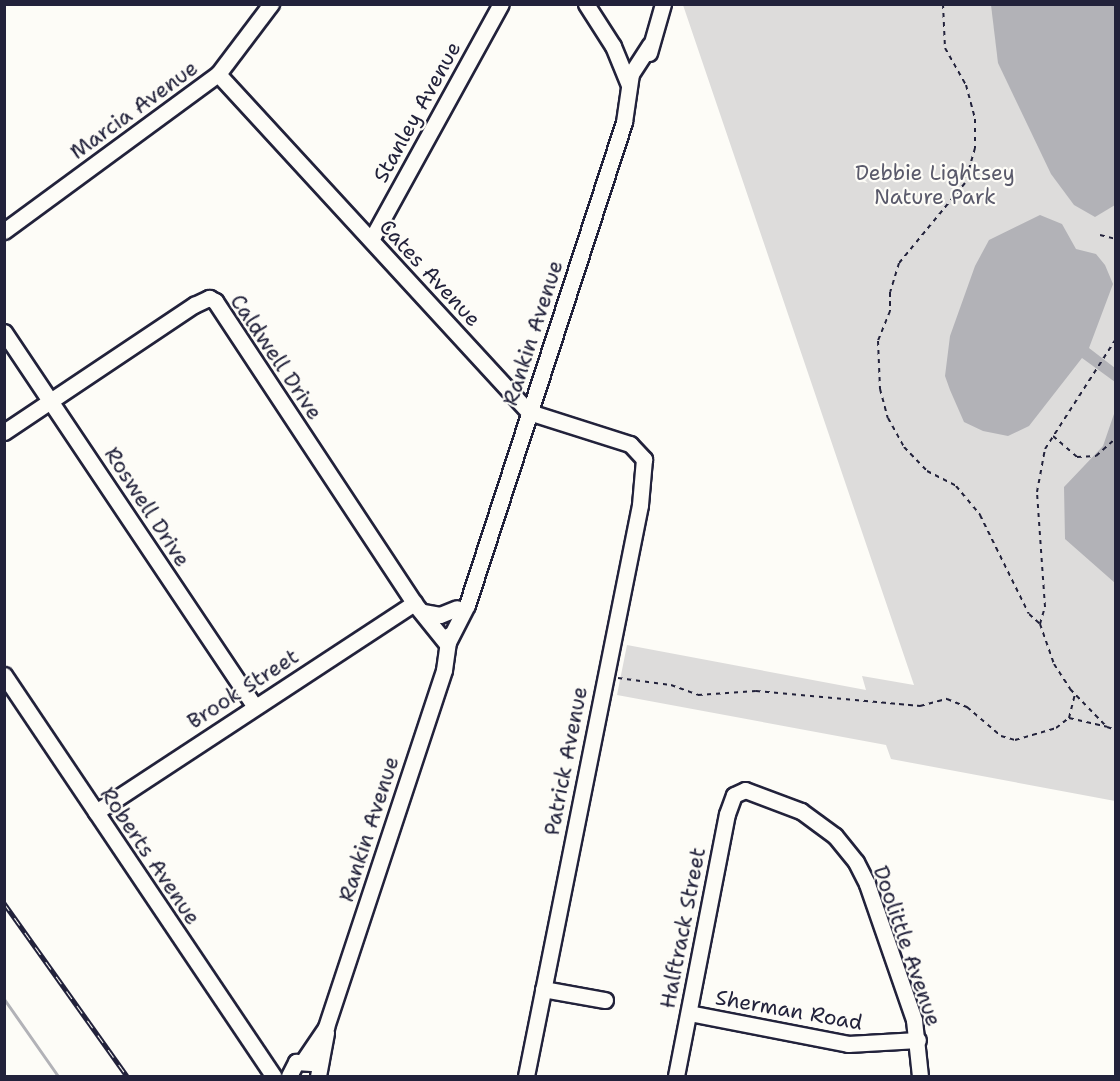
<!DOCTYPE html>
<html>
<head>
<meta charset="utf-8">
<style>
	body { margin:0 }
	#map { position:relative; width:1120px; height:1081px; overflow:hidden; background:#fdfcf7; font-family:"Shantell Sans",sans-serif }
	div>[style] { position:absolute }
	[style*='--x'] { left:calc(var(--x)*1px); top:calc(var(--y)*1px); width:calc(var(--w)*1px); rotate:calc(var(--a)*1deg) }
	.green>* { inset:0; background:#dddcdb }
	.water>* { inset:0; background:#b2b2b7 }
	.stream>* { height:3px; margin:-1.5px; padding:0 1.5px; transform-origin:1.5px; border-radius:1.5px; background:#b2b2b7 }
	.path>* { height:2px; margin-top:-1px; transform-origin:0; background:repeating-linear-gradient(90deg,#22223b 0 4.5px,transparent 0 9px) }
	.roads { filter:drop-shadow(2px 0 #22223b) drop-shadow(-2px 0 #22223b) drop-shadow(0 2px #22223b) drop-shadow(0 -2px #22223b) }
	.minor>* { height:15px; margin:-7.5px; padding:0 7.5px; transform-origin:7.5px; border-radius:7.5px; background:#fdfcf7 }
	.rail>* { height:5px; margin-top:-2.5px; transform-origin:0; background:repeating-linear-gradient(90deg,#fdfcf7 0 9px,#22223b 0 18px); box-sizing:border-box; border-block:2px solid #22223b }
	span { translate:-50% -50%; white-space:nowrap; text-align:center; line-height:1.15; -webkit-text-stroke:4.5px #fdfcf7; paint-order:stroke }
	.street-label { font-size:21px; color:#22223b }
	.park-label { font-size:21px; color:#5a5a6b }
	.frame { position:absolute; inset:0; border:6px solid #22223b; pointer-events:none }
</style>
</head>
<body>
<div id="map">
	<div class="green">
		<div style="clip-path:polygon(683px 5px,1115px 5px,1115px 801px,891px 759px,886px 745px,617px 695px,627px 645px,866px 690px,862px 676px,914px 685px)"></div>
	</div>
	<div class="water">
		<div style="clip-path:polygon(991px 5px,1115px 5px,1115px 205px,1095px 217px,1074px 205px,1051px 174px,998px 63px)"></div>
		<div style="clip-path:polygon(1040px 215px,1062px 224px,1076px 249px,1096px 254px,1105px 265px,1113px 284px,1089px 348px,1115px 368px,1115px 382px,1082px 358px,1029px 426px,1008px 436px,983px 431px,964px 422px,950px 390px,945px 376px,950px 336px,975px 266px,989px 240px)"></div>
		<div style="clip-path:polygon(1115px 411px,1115px 583px,1065px 539px,1064px 487px,1103px 446px)"></div>
	</div>
	<div class="stream">
		<div style="--x:4;--y:999;--w:94;--a:55"></div>
	</div>
	<div class="path">
		<div style="--x:943;--y:4;--w:44;--a:87.4"></div>
		<div style="--x:945;--y:48;--w:43;--a:60.4"></div>
		<div style="--x:966;--y:85;--w:35;--a:75"></div>
		<div style="--x:975;--y:119;--w:29;--a:90"></div>
		<div style="--x:975;--y:148;--w:36;--a:106"></div>
		<div style="--x:965;--y:183;--w:104;--a:129.5"></div>
		<div style="--x:899;--y:263;--w:30;--a:107"></div>
		<div style="--x:890;--y:292;--w:19;--a:90"></div>
		<div style="--x:890;--y:311;--w:32;--a:112"></div>
		<div style="--x:878;--y:341;--w:48;--a:87.6"></div>
		<div style="--x:880;--y:389;--w:30;--a:75"></div>
		<div style="--x:888;--y:418;--w:33;--a:61"></div>
		<div style="--x:904;--y:447;--w:33;--a:46"></div>
		<div style="--x:927;--y:471;--w:33;--a:27"></div>
		<div style="--x:956;--y:486;--w:38;--a:50"></div>
		<div style="--x:980;--y:515;--w:110;--a:63.7"></div>
		<div style="--x:1029;--y:614;--w:15;--a:42"></div>
		<div style="--x:1040;--y:624;--w:42;--a:70.7"></div>
		<div style="--x:1054;--y:664;--w:30;--a:57"></div>
		<div style="--x:1070;--y:689;--w:53;--a:45.8"></div>
		<div style="--x:1107;--y:727;--w:9;--a:18"></div>
		<div style="--x:1100;--y:235;--w:16;--a:14"></div>
		<div style="--x:1053;--y:436;--w:32;--a:41"></div>
		<div style="--x:1077;--y:457;--w:19;--a:-3"></div>
		<div style="--x:1096;--y:456;--w:27;--a:-42"></div>
		<div style="--x:1040;--y:624;--w:18;--a:-74"></div>
		<div style="--x:1045;--y:607;--w:115;--a:-94"></div>
		<div style="--x:1037;--y:492;--w:44;--a:-79.5"></div>
		<div style="--x:1045;--y:449;--w:131;--a:-57.2"></div>
		<div style="--x:618;--y:678;--w:53;--a:7.5"></div>
		<div style="--x:671;--y:685;--w:29;--a:20"></div>
		<div style="--x:698;--y:695;--w:58;--a:-3.9"></div>
		<div style="--x:756;--y:691;--w:165;--a:5.2"></div>
		<div style="--x:920;--y:706;--w:28;--a:-15"></div>
		<div style="--x:947;--y:699;--w:22;--a:22"></div>
		<div style="--x:967;--y:707;--w:45;--a:40.5"></div>
		<div style="--x:1001;--y:736;--w:15;--a:16"></div>
		<div style="--x:1015;--y:740;--w:43;--a:-16.3"></div>
		<div style="--x:1056;--y:728;--w:16;--a:-38"></div>
		<div style="--x:1069;--y:718;--w:25;--a:-76"></div>
		<div style="--x:1069;--y:718;--w:39;--a:13"></div>
	</div>
	<div class="roads">
		<div class="minor">
			<div style="--x:586;--y:4;--w:50;--a:57.3"></div>
			<div style="--x:613;--y:46;--w:42;--a:67.7"></div>
			<div style="--x:649;--y:53;--w:51;--a:-74.1"></div>
			<div style="--x:218;--y:74;--w:459;--a:47.4"></div>
			<div style="--x:529;--y:412;--w:106;--a:17.6"></div>
			<div style="--x:630;--y:444;--w:21;--a:47"></div>
			<div style="--x:644;--y:459;--w:46;--a:95"></div>
			<div style="--x:640;--y:505;--w:582;--a:101.29"></div>
			<div style="--x:4;--y:231;--w:265;--a:-36.3"></div>
			<div style="--x:218;--y:74;--w:88;--a:-52.9"></div>
			<div style="--x:371;--y:240;--w:269;--a:-61.2"></div>
			<div style="--x:4;--y:332;--w:449;--a:56.2"></div>
			<div style="--x:4;--y:432;--w:229;--a:-33.8"></div>
			<div style="--x:194;--y:305;--w:17;--a:-25"></div>
			<div style="--x:209;--y:298;--w:7;--a:27"></div>
			<div style="--x:215;--y:301;--w:362;--a:56.6"></div>
			<div style="--x:414;--y:603;--w:53;--a:51.2"></div>
			<div style="--x:423;--y:612;--w:17;--a:10"></div>
			<div style="--x:440;--y:615;--w:18;--a:-22"></div>
			<div style="--x:447;--y:644;--w:44;--a:-62.9"></div>
			<div style="--x:467;--y:605;--w:508;--a:-71.99"></div>
			<div style="--x:624;--y:122;--w:49;--a:-81.7"></div>
			<div style="--x:631;--y:74;--w:35;--a:-57"></div>
			<div style="--x:4;--y:675;--w:483;--a:56.1"></div>
			<div style="--x:96;--y:812;--w:381;--a:-33.3"></div>
			<div style="--x:543;--y:989;--w:63;--a:10.1"></div>
			<div style="--x:689;--y:1013;--w:162;--a:11"></div>
			<div style="--x:848;--y:1044;--w:70;--a:-3.3"></div>
			<div style="--x:304;--y:1060;--w:40;--a:-56"></div>
			<div style="--x:326;--y:1027;--w:376;--a:-71.7"></div>
			<div style="--x:444;--y:670;--w:35;--a:-82"></div>
			<div style="--x:289;--y:1076;--w:16;--a:-63"></div>
			<div style="--x:296;--y:1062;--w:15;--a:4"></div>
			<div style="--x:318;--y:1076;--w:44;--a:-79.5"></div>
			<div style="--x:676;--y:1076;--w:267;--a:-79"></div>
			<div style="--x:727;--y:814;--w:20;--a:-70"></div>
			<div style="--x:734;--y:795;--w:12;--a:-24"></div>
			<div style="--x:745;--y:790;--w:60;--a:20.6"></div>
			<div style="--x:801;--y:811;--w:42;--a:36.3"></div>
			<div style="--x:835;--y:836;--w:33;--a:51"></div>
			<div style="--x:856;--y:862;--w:25;--a:63"></div>
			<div style="--x:867;--y:884;--w:144;--a:70.9"></div>
			<div style="--x:914;--y:1020;--w:56;--a:83.9"></div>
		</div>
	</div>
	<div class="rail">
		<div style="--x:4;--y:903;--w:212;--a:54.6"></div>
	</div>
	<div class="street-label">
		<span style="left:134px;top:110px;rotate:-36deg">Marcia Avenue</span>
		<span style="left:417px;top:112px;rotate:-61deg">Stanley Avenue</span>
		<span style="left:430px;top:273px;rotate:47deg">Cates Avenue</span>
		<span style="left:533px;top:333px;rotate:-72deg">Rankin Avenue</span>
		<span style="left:276px;top:357px;rotate:56deg">Caldwell Drive</span>
		<span style="left:147px;top:507px;rotate:57deg">Roswell Drive</span>
		<span style="left:243px;top:689px;rotate:-33deg">Brook Street</span>
		<span style="left:566px;top:761px;rotate:-79deg">Patrick Avenue</span>
		<span style="left:369px;top:829px;rotate:-72deg">Rankin Avenue</span>
		<span style="left:150px;top:856px;rotate:56deg">Roberts Avenue</span>
		<span style="left:683px;top:928px;rotate:-79deg">Halftrack Street</span>
		<span style="left:907px;top:946px;rotate:71deg">Doolittle Avenue</span>
		<span style="left:789px;top:1010px;rotate:10deg">Sherman Road</span>
	</div>
	<div class="park-label">
		<span style="left:935px;top:185px">Debbie Lightsey<br>Nature Park</span>
	</div>
	<div class="frame"></div>
</div>
</body>
</html>
